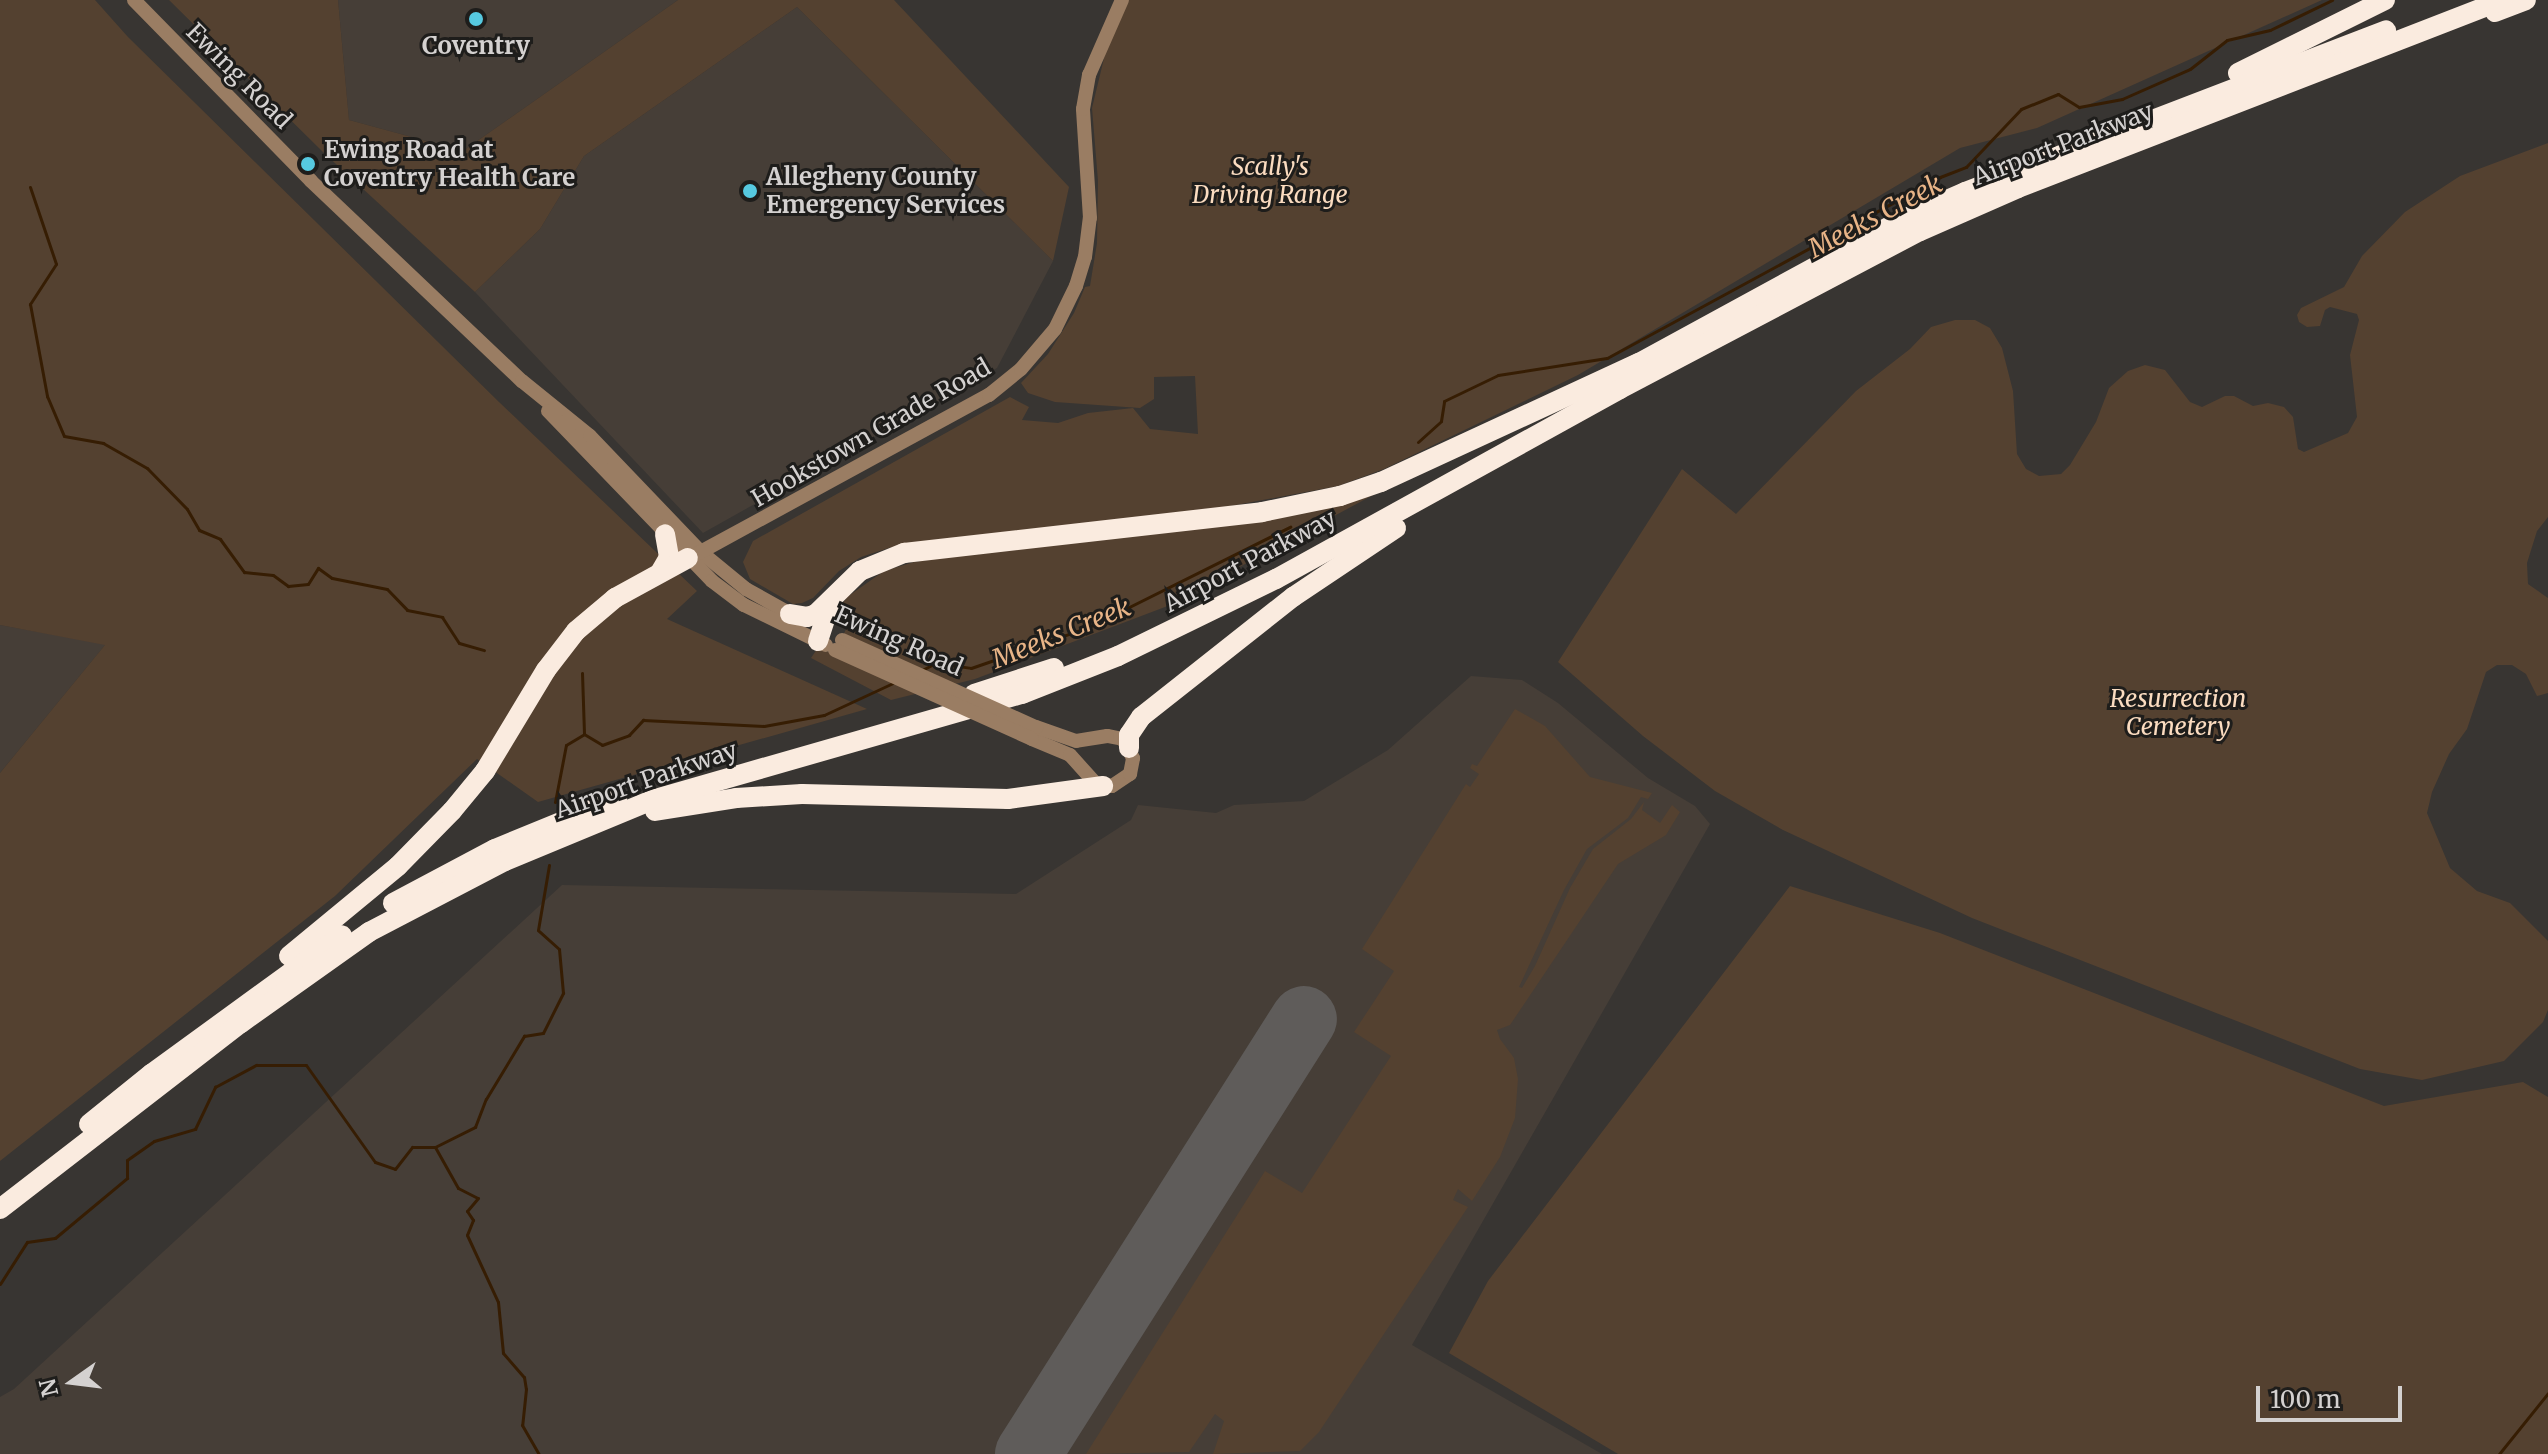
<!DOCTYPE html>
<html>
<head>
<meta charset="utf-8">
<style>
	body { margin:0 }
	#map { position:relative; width:2548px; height:1454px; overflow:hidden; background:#383532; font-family:Merriweather,serif }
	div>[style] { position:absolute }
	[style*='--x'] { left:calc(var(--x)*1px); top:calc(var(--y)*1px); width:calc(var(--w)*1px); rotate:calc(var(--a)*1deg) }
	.built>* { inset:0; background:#463e37 }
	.green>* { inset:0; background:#544130 }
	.stream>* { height:3px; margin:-1.5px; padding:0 1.5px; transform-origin:1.5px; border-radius:1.5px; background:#361d03 }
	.runway>* { height:66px; margin:-33px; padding:0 33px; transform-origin:33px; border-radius:33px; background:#5f5c5a }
	.minor>* { height:14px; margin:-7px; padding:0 7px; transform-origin:7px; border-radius:7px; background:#9a7d63 }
	.highway>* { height:20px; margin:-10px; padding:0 10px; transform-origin:10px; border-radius:10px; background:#faebdf }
	.minor-bridge>* { height:14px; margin:-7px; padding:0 7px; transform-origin:7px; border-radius:7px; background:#9a7d63 }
	.dots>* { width:22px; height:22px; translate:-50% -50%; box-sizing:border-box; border:4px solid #1e1d1b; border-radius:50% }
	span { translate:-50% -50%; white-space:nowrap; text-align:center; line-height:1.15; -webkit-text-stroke:6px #1e1d1b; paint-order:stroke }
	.poi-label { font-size:24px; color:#d4d1d0; font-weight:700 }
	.left { translate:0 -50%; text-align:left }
	.street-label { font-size:24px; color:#d4d1d0 }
	.park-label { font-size:24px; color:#fbdcc0; font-style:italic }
	.water-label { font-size:26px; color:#e8b487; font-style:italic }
	.north { position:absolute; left:32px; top:1342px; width:80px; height:80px; -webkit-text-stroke:6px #1e1d1b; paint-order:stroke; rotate:256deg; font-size:22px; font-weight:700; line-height:32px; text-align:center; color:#d4d1d0 }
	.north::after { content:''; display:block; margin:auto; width:28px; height:36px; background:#d4d1d0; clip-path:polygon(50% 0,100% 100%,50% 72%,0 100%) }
	.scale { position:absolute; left:2256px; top:1386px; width:146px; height:36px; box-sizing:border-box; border:4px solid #d4d1d0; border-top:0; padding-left:10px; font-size:24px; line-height:28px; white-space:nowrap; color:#d4d1d0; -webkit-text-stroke:6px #1e1d1b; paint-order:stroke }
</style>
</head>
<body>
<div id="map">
	<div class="built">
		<div style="clip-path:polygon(338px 0,678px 0,463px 151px,349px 120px)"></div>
		<div style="clip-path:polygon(797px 7px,1053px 261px,997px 368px,703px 533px,475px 292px,540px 229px,584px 156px)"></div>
		<div style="clip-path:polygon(0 625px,106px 644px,0 773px)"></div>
		<div style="clip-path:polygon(1471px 676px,1522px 680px,1558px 703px,1648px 778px,1695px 806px,1710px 824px,1412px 1345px,1602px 1454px,0 1454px,0 1397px,14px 1389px,562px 885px,1016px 894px,1131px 820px,1138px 805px,1216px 813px,1234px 805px,1304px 801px,1388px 750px)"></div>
	</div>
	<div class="green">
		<div style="clip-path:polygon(0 0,95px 0,128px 37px,499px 402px,697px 591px,667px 619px,867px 709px,538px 802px,477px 759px,335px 896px,0 1161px,0 773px,105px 645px,0 625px)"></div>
		<div style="clip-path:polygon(169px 0,338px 0,349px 120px,463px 151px,678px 0,894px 0,1069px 187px,1053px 261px,797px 7px,584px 156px,540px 229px,475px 292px,324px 153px)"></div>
		<div style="clip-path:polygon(1129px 0,2322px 0,2037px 128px,1960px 148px,1578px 375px,1384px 469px,1338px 486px,1215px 509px,892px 547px,861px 557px,839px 571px,813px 598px,802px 603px,793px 604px,750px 579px,743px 562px,753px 541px,1010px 397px,1029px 407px,1022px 420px,1058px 423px,1088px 413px,1133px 408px,1150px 429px,1198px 434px,1195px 376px,1154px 377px,1154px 399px,1140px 408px,1055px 402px,1028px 393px,1021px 383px,1048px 354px,1074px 313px,1085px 287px,1090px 286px,1097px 243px,1098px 181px,1092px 108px,1107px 46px)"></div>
		<div style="clip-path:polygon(2548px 143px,2548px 517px,2537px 531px,2527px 563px,2528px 584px,2548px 598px,2548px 693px,2537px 696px,2526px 674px,2512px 665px,2497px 665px,2486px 672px,2467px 729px,2449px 754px,2432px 792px,2427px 813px,2450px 868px,2477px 891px,2510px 903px,2548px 941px,2548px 1010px,2543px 1022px,2504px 1061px,2422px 1080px,2360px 1069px,1972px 918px,1783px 830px,1715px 791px,1643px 736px,1558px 662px,1682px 469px,1736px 514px,1856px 391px,1910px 349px,1931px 327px,1955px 320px,1975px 320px,1990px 328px,2002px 348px,2013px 391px,2017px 454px,2026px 469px,2039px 476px,2061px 474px,2070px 465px,2096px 422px,2109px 388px,2128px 371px,2145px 365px,2165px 370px,2190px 402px,2202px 407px,2225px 396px,2234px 396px,2253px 406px,2268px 403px,2284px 407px,2293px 417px,2298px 449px,2304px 452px,2348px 433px,2357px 417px,2350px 355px,2359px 320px,2357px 314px,2330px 307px,2325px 310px,2320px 326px,2307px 327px,2299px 322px,2297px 315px,2301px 308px,2344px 287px,2362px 256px,2405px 212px,2460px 176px)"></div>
		<div style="clip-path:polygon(1388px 487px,1165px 607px,975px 679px,891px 700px,811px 658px,817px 649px,835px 654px,846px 629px,836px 622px,835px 615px,847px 597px,884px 571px,914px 562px)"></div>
		<div style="clip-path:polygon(1515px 709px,1545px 726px,1590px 777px,1652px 793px,1648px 799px,1641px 797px,1628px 818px,1587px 849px,1564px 890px,1519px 987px,1522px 988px,1535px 966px,1570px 888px,1593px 849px,1631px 819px,1644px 802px,1642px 810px,1660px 823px,1672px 805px,1680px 812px,1666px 835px,1618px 864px,1510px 1025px,1497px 1030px,1500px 1039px,1514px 1058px,1518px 1079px,1515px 1118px,1500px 1157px,1472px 1201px,1458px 1189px,1453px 1200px,1468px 1207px,1319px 1432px,1300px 1451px,1213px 1454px,1224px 1421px,1215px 1414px,1189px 1452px,1086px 1454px,1265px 1171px,1302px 1193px,1391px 1056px,1354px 1032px,1394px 971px,1362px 949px,1466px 784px,1470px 787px,1479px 774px,1470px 768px,1472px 764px,1477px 766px)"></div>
		<div style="clip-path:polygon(1790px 886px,1940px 933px,2384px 1106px,2523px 1082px,2548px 1097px,2548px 1454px,1618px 1454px,1449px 1353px,1488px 1281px)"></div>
	</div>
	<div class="stream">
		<div style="--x:30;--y:187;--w:81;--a:71.3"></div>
		<div style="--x:56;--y:264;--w:48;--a:123"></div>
		<div style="--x:30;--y:304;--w:94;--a:79.5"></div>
		<div style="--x:47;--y:396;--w:43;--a:67"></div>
		<div style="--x:64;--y:436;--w:40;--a:10"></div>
		<div style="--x:103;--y:443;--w:51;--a:29.6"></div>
		<div style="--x:147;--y:468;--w:57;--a:45.7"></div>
		<div style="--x:187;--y:509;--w:24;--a:60"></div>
		<div style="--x:199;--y:530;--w:23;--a:23"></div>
		<div style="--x:220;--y:539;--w:41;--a:54"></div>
		<div style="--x:244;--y:572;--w:29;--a:6"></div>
		<div style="--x:273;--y:575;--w:19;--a:36"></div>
		<div style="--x:288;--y:586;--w:20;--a:-6"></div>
		<div style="--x:308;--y:584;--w:19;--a:-58"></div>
		<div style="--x:318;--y:568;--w:17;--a:36"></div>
		<div style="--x:332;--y:578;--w:56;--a:11.3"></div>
		<div style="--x:387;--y:589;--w:29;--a:46"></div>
		<div style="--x:407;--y:610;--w:36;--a:11"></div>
		<div style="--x:442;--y:617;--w:31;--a:57"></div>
		<div style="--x:459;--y:643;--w:26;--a:16"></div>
		<div style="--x:1418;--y:442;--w:31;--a:-42"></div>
		<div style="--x:1441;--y:421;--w:20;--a:-81"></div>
		<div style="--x:1444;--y:401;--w:60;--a:-25.7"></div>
		<div style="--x:1498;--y:375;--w:110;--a:-8.9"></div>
		<div style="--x:1607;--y:358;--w:379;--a:-28.5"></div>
		<div style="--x:1940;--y:177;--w:28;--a:-21"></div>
		<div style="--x:1966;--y:167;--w:80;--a:-46.5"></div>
		<div style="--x:2021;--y:109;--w:40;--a:-22"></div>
		<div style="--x:2058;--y:94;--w:25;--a:32"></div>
		<div style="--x:2079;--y:107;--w:44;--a:-10.5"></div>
		<div style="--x:2122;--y:99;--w:74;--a:-23.8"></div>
		<div style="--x:2190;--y:69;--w:47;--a:-38.1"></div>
		<div style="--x:2227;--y:40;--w:44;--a:-13.1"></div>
		<div style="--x:2270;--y:30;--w:69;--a:-25.8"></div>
		<div style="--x:922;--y:670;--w:16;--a:-27"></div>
		<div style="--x:936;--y:663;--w:35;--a:8"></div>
		<div style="--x:971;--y:668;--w:125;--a:-19.2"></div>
		<div style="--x:1089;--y:627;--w:225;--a:-26.5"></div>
		<div style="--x:582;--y:673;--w:60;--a:88.1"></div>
		<div style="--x:555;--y:802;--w:58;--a:-79.1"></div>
		<div style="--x:566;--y:745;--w:21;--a:-31"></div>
		<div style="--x:584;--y:734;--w:21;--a:31"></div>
		<div style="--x:602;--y:745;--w:29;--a:-20"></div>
		<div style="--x:629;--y:735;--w:21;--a:-47"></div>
		<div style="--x:643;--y:720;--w:121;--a:2.8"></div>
		<div style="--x:764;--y:726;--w:61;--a:-10.4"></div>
		<div style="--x:824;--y:715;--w:76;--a:-24.9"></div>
		<div style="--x:435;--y:1147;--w:47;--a:60.7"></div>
		<div style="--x:458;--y:1188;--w:22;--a:27"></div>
		<div style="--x:478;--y:1198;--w:17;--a:130"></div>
		<div style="--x:467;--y:1211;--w:11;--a:56"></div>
		<div style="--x:473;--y:1220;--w:16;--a:112"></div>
		<div style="--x:467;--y:1235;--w:74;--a:65.2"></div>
		<div style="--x:498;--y:1302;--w:51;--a:84.4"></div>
		<div style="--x:503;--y:1353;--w:32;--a:49"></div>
		<div style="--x:524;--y:1377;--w:12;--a:81"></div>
		<div style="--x:526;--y:1389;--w:36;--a:96"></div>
		<div style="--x:522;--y:1425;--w:34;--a:60"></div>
		<div style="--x:0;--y:1284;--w:50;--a:-57.3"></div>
		<div style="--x:27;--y:1242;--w:28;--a:-8"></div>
		<div style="--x:55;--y:1238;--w:94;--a:-39.8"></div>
		<div style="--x:127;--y:1178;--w:18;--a:-90"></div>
		<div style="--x:127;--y:1160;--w:33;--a:-35"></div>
		<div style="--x:154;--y:1141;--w:43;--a:-16.3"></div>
		<div style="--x:195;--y:1129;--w:47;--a:-64.5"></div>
		<div style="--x:215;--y:1087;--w:47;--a:-28.2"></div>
		<div style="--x:256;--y:1065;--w:50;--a:0"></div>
		<div style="--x:306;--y:1065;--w:119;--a:54.6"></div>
		<div style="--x:375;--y:1162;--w:21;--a:19"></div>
		<div style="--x:395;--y:1169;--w:28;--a:-52"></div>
		<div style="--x:412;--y:1147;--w:23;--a:0"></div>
		<div style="--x:435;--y:1147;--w:45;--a:-26.6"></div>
		<div style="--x:475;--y:1127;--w:30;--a:-69"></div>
		<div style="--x:486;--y:1099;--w:74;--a:-58.9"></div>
		<div style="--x:524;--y:1036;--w:19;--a:-9"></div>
		<div style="--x:543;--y:1033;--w:45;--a:-63.4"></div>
		<div style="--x:563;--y:993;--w:44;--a:-95.2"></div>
		<div style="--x:559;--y:949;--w:28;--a:-138"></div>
		<div style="--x:538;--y:930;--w:66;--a:-80.4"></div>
		<div style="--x:2499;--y:1454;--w:78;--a:-51.2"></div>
	</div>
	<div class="runway">
		<div style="--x:1028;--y:1454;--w:515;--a:-57.61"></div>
	</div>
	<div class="minor">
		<div style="--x:134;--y:0;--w:253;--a:45.6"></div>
		<div style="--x:311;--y:181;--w:291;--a:43.5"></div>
		<div style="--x:522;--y:381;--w:87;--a:39"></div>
		<div style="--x:590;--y:436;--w:162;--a:46.3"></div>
		<div style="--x:702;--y:553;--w:57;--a:39.3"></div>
		<div style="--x:746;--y:589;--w:57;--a:29.2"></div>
		<div style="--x:548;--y:411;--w:236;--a:46"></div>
		<div style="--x:712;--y:581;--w:40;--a:37"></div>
		<div style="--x:744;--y:605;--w:91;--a:26"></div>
		<div style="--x:695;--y:555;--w:335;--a:-28.6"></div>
		<div style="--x:989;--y:395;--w:41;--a:-39.1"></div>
		<div style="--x:1021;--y:369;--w:52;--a:-49.6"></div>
		<div style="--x:1055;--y:329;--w:48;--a:-64"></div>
		<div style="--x:1076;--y:286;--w:30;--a:-73"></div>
		<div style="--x:1085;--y:257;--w:39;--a:-83"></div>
		<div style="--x:1090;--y:218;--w:109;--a:-93.7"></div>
		<div style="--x:1083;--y:109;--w:35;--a:-80"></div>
		<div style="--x:1089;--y:75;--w:82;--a:-66.3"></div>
		<div style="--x:1032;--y:739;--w:41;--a:22.8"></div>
		<div style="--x:1070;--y:755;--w:38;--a:48"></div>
		<div style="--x:1095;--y:783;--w:17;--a:10"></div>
		<div style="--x:1112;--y:786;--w:22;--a:-34"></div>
		<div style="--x:1130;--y:774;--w:16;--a:-79"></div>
		<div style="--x:1133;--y:758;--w:21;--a:-118"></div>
		<div style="--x:1123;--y:739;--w:16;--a:-169"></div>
		<div style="--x:1107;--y:736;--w:31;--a:171"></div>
		<div style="--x:1076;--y:741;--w:42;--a:-160.7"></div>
	</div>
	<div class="highway">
		<div style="--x:2495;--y:12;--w:33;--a:-21"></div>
		<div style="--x:2238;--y:73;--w:164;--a:-26.4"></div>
		<div style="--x:1628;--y:369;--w:309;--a:-28.6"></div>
		<div style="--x:1899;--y:221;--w:72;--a:-23.7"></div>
		<div style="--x:1965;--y:192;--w:451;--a:-21"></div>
		<div style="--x:661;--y:571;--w:16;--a:-60"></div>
		<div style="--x:669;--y:557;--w:23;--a:-100"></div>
		<div style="--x:790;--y:614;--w:17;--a:10"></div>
		<div style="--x:807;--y:617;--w:9;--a:-18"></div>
		<div style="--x:816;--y:614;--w:62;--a:-44.3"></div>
		<div style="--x:860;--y:571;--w:48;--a:-22.2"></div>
		<div style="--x:904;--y:553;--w:360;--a:-6.5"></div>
		<div style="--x:1262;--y:512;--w:80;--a:-11.6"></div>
		<div style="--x:1340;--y:496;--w:43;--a:-18.9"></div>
		<div style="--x:1381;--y:482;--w:284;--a:-24.8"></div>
		<div style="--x:818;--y:641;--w:40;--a:-72"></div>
		<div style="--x:974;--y:694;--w:84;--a:-18"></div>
		<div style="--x:1129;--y:748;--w:13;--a:-90"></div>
		<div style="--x:1129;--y:735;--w:22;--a:-56"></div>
		<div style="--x:1141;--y:717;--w:194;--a:-38.3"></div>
		<div style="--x:1293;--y:597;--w:124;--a:-33.8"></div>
		<div style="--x:655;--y:811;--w:82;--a:-9.1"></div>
		<div style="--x:736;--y:798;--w:66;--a:-3.5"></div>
		<div style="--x:802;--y:794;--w:206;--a:1.4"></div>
		<div style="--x:1008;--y:799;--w:96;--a:-7.8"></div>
		<div style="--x:393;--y:903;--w:115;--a:-27.9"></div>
		<div style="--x:495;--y:849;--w:132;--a:-22.3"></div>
		<div style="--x:289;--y:956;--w:141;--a:-39.5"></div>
		<div style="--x:398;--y:866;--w:77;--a:-45.5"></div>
		<div style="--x:452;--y:811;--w:52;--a:-50.5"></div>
		<div style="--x:485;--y:771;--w:118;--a:-58.9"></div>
		<div style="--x:546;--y:670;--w:49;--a:-52.4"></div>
		<div style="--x:576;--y:631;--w:51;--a:-40.2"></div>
		<div style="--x:615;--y:598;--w:83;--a:-28.7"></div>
		<div style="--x:89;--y:1124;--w:80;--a:-38.9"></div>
		<div style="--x:151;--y:1074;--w:236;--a:-36"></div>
		<div style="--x:0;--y:1209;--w:304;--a:-37.7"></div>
		<div style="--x:241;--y:1023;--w:157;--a:-35.4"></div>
		<div style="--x:369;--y:932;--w:153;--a:-27.6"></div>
		<div style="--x:505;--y:861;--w:162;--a:-22.5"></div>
		<div style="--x:655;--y:799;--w:382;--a:-16"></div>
		<div style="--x:1022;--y:694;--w:103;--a:-21.6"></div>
		<div style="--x:1118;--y:656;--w:176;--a:-26"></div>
		<div style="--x:1276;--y:579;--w:393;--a:-28.9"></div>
		<div style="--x:1620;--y:389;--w:339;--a:-27.8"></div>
		<div style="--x:1920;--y:231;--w:107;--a:-23.7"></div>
		<div style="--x:2018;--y:188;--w:520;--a:-21.19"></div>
	</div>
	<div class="minor-bridge">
		<div style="--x:842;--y:640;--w:213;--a:24.2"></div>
		<div style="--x:835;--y:650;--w:216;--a:24.3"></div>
	</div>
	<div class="dots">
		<div style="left:476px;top:19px;background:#56c9e0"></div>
		<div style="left:308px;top:164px;background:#56c9e0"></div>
		<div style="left:750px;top:191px;background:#56c9e0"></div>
	</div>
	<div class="poi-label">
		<span style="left:476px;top:46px">Coventry</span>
		<span class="left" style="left:324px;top:164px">Ewing Road at<br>Coventry Health Care</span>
		<span class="left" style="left:766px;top:191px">Allegheny County<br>Emergency Services</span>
	</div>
	<div class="street-label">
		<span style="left:239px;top:76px;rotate:45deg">Ewing Road</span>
		<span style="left:2063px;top:144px;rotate:-21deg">Airport Parkway</span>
		<span style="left:871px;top:433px;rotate:-30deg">Hookstown Grade Road</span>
		<span style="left:1250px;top:561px;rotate:-28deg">Airport Parkway</span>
		<span style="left:899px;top:641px;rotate:24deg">Ewing Road</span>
		<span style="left:646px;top:780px;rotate:-19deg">Airport Parkway</span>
	</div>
	<div class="park-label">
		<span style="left:1270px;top:181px">Scally's<br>Driving Range</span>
		<span style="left:2178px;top:713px">Resurrection<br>Cemetery</span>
	</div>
	<div class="water-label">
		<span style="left:1875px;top:216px;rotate:-28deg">Meeks Creek</span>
		<span style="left:1061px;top:633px;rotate:-22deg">Meeks Creek</span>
	</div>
	<div class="north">N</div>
	<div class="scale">100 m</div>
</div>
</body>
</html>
